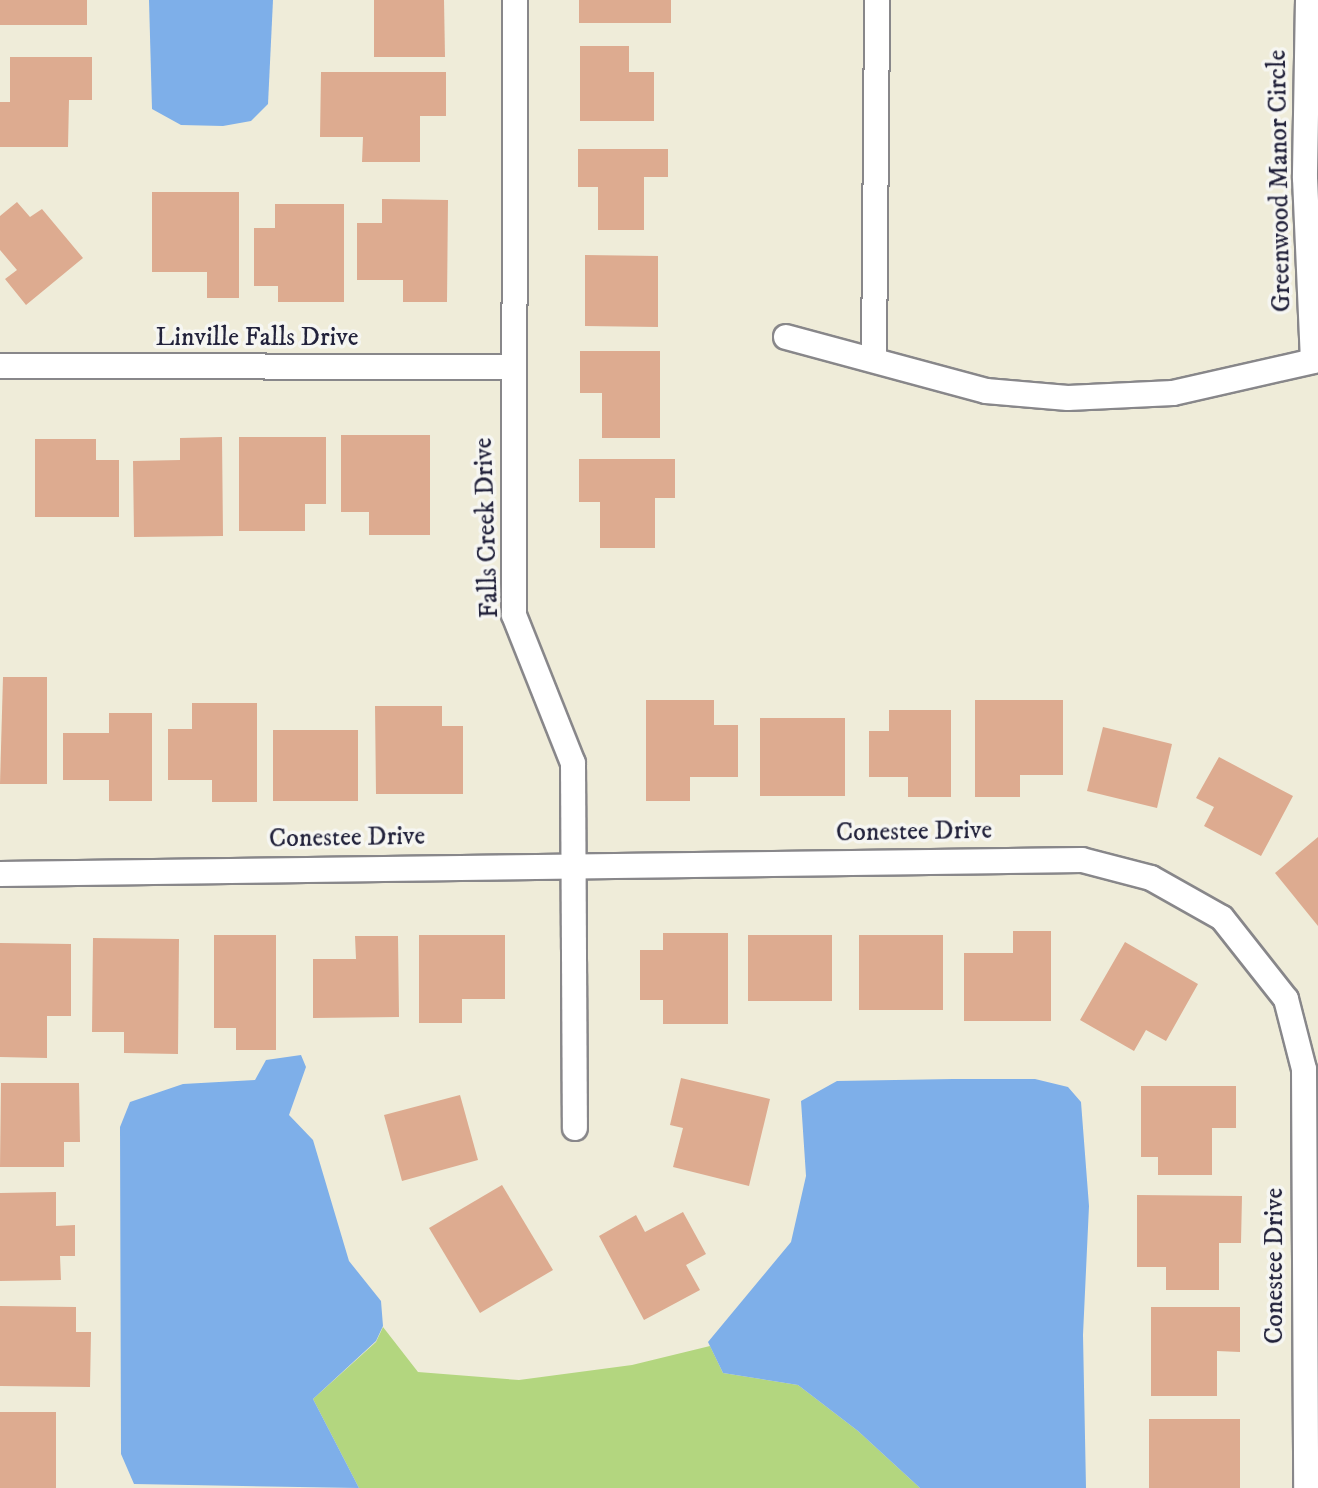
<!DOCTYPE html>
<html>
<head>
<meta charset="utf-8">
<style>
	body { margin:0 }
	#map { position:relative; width:1318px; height:1488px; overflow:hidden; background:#efecd9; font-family:"IM FELL DW Pica",serif }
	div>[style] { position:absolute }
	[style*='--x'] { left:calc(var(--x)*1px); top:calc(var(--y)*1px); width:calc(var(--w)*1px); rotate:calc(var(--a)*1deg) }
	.green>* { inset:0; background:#b3d67f }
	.water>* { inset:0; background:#7eafe9 }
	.building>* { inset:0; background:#ddab90 }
	.roads { filter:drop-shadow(2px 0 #88878a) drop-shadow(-2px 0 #88878a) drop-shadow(0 2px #88878a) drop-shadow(0 -2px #88878a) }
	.minor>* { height:24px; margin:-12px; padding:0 12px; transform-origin:12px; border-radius:12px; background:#fff }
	span { translate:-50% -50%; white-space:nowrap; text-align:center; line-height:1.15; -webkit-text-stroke:7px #f6f6f2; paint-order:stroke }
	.street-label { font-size:26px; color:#22223b }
</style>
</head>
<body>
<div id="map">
	<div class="green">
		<div style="clip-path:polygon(383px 1327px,418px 1372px,519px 1380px,632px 1365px,710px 1346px,723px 1373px,798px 1385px,858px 1431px,920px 1488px,359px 1488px,313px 1399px,376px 1342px)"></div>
	</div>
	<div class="water">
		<div style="clip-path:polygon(149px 0,273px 0,268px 104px,251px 121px,223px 126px,181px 125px,152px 109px)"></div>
		<div style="clip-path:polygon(301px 1055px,306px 1067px,289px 1115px,313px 1140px,349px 1261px,381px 1301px,383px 1326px,376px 1341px,313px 1399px,359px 1488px,134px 1484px,121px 1454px,120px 1127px,130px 1102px,183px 1084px,255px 1080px,266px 1060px)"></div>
		<div style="clip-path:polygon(953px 1079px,1035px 1079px,1068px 1087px,1081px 1102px,1089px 1206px,1083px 1335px,1086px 1488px,920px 1488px,858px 1431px,798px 1385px,723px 1373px,708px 1342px,791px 1242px,806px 1176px,801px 1101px,837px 1081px)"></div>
	</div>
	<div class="building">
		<div style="clip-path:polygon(0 0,87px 0,87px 25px,0 25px)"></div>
		<div style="clip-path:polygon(374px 0,444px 0,445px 57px,374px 57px)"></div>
		<div style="clip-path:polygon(579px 0,671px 0,671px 23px,579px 23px)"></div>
		<div style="clip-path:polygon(580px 46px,629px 46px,629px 72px,654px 72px,654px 121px,580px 121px)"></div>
		<div style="clip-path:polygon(10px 57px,92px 57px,92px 100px,69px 100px,68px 147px,0 147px,0 102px,10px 102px)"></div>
		<div style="clip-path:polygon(321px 72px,446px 72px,446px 116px,420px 116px,420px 162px,362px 162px,363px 137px,320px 137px)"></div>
		<div style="clip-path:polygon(578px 149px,668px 149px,668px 177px,644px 177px,644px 230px,598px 230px,598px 187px,578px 187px)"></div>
		<div style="clip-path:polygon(152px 192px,239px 192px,239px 298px,207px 298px,207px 272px,152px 272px)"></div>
		<div style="clip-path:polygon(382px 199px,448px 200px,447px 302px,403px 302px,403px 280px,357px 280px,357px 223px,382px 223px)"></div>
		<div style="clip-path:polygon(17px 202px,30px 217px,42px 209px,83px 258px,26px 305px,5px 279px,17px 270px,0 250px,0 216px)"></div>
		<div style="clip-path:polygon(275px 204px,344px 204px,344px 302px,278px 302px,278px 286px,254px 286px,254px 228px,275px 228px)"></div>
		<div style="clip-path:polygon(585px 255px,658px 256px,658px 327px,585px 326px)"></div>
		<div style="clip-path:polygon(580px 351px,660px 351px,660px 438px,602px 438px,602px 393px,580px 393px)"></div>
		<div style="clip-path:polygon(341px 435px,430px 435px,430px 535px,369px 535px,369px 512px,341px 512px)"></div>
		<div style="clip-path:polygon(222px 437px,223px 536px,134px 537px,133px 461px,180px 460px,180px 438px)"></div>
		<div style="clip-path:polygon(239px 437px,326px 437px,326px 504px,305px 504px,305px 531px,239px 531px)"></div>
		<div style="clip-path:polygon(35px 439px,96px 439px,96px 460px,119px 460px,119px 517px,35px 517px)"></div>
		<div style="clip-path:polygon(579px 459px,675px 459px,675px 498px,655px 498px,655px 548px,600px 548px,600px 502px,579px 502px)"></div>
		<div style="clip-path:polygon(3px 677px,47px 677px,47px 784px,0 784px)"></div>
		<div style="clip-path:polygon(646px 700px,714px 700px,714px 725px,738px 725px,738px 777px,690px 777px,690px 801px,646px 801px)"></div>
		<div style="clip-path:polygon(975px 700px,1063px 700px,1063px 775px,1020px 775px,1020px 797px,975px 797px)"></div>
		<div style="clip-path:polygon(192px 703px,257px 703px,257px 802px,212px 802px,212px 780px,168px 780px,168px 729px,192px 729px)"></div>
		<div style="clip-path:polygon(375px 706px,442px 706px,442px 726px,463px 726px,463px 794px,376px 794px)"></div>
		<div style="clip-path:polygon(889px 710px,951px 710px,951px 797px,908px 797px,908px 777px,869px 777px,869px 731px,889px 731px)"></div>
		<div style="clip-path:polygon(109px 713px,152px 713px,152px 801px,109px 801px,109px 780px,63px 780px,63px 733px,109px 733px)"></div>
		<div style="clip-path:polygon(760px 718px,845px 718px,845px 796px,760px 796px)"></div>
		<div style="clip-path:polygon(1103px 727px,1172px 744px,1157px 808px,1087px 791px)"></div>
		<div style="clip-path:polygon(273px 730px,358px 730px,358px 801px,273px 801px)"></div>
		<div style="clip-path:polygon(1219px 757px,1293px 796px,1261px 856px,1204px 826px,1214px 807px,1196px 798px)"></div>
		<div style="clip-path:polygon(1318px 837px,1318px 926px,1275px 873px)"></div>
		<div style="clip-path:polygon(1013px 931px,1051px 931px,1051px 1021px,964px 1021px,964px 953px,1013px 953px)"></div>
		<div style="clip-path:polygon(663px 933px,728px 933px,728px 1024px,663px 1024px,663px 1000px,640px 1000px,640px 950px,663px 950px)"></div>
		<div style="clip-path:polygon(214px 935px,276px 935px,276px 1050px,236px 1050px,236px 1028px,214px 1028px)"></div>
		<div style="clip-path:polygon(419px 935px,505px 935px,505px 999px,462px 999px,462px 1023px,419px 1023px)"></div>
		<div style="clip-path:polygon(748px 935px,832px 935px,832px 1001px,748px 1001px)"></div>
		<div style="clip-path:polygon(859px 935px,943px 935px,943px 1010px,859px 1010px)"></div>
		<div style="clip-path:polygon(355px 936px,398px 936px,399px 1017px,313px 1018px,313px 959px,356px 959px)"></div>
		<div style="clip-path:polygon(93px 938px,179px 939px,178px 1054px,124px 1053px,124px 1032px,92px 1032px)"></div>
		<div style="clip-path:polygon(1125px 942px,1198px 984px,1166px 1041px,1146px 1030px,1134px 1051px,1080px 1020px)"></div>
		<div style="clip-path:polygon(0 943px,71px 944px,71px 1016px,47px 1016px,47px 1058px,0 1057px)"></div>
		<div style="clip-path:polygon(681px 1078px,770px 1099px,749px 1186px,673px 1167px,683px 1128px,670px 1125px)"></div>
		<div style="clip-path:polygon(1px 1083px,79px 1083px,80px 1142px,64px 1142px,64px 1167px,0 1167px)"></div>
		<div style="clip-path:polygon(1141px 1086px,1236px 1086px,1236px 1128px,1212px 1128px,1212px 1175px,1158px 1175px,1158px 1157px,1141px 1157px)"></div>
		<div style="clip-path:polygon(460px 1095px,478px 1160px,402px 1181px,384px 1115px)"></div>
		<div style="clip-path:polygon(502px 1185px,553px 1270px,480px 1313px,429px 1228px)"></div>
		<div style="clip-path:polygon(56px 1192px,56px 1226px,75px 1225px,75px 1256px,60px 1256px,61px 1280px,0 1281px,0 1193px)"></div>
		<div style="clip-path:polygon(1137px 1195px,1242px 1196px,1241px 1243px,1219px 1243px,1219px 1290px,1166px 1290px,1166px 1267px,1137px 1267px)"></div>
		<div style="clip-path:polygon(683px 1212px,706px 1254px,686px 1265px,700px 1290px,644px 1320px,599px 1236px,636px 1215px,645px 1232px)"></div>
		<div style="clip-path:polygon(0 1306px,76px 1307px,76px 1332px,91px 1332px,90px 1387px,0 1386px)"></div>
		<div style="clip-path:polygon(1151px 1307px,1240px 1307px,1240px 1352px,1217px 1351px,1217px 1396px,1151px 1396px)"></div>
		<div style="clip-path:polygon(0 1412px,56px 1412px,56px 1488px,0 1488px)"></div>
		<div style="clip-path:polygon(1149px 1419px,1240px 1419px,1240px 1488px,1149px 1488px)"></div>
	</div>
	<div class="roads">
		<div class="minor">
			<div style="--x:515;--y:0;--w:615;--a:90.09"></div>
			<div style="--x:514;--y:615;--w:159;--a:68.3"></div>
			<div style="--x:573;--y:763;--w:365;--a:89.7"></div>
			<div style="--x:1308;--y:0;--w:178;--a:91"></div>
			<div style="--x:1305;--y:178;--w:183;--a:87.5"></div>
			<div style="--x:786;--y:337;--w:207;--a:15.1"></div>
			<div style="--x:986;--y:391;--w:82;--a:4.9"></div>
			<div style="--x:1068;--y:398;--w:105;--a:-2.7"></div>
			<div style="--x:1173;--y:393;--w:149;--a:-12.8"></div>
			<div style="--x:874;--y:358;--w:358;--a:-89.5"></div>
			<div style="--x:0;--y:366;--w:514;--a:0.11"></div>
			<div style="--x:0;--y:874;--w:1082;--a:-0.74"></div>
			<div style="--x:1082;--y:860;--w:71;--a:14.6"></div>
			<div style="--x:1151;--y:878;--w:81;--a:29.4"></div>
			<div style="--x:1222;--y:918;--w:103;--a:51.7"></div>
			<div style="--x:1286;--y:999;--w:72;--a:75.6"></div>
			<div style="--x:1304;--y:1069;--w:419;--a:89.7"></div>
		</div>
	</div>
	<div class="street-label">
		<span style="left:1280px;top:181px;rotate:-91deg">Greenwood Manor Circle</span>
		<span style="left:257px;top:338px">Linville Falls Drive</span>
		<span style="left:487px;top:528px;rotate:-92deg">Falls Creek Drive</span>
		<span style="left:914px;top:832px;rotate:-1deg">Conestee Drive</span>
		<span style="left:347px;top:838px;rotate:-1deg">Conestee Drive</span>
		<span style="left:1275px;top:1266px;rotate:-90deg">Conestee Drive</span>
	</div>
</div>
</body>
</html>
